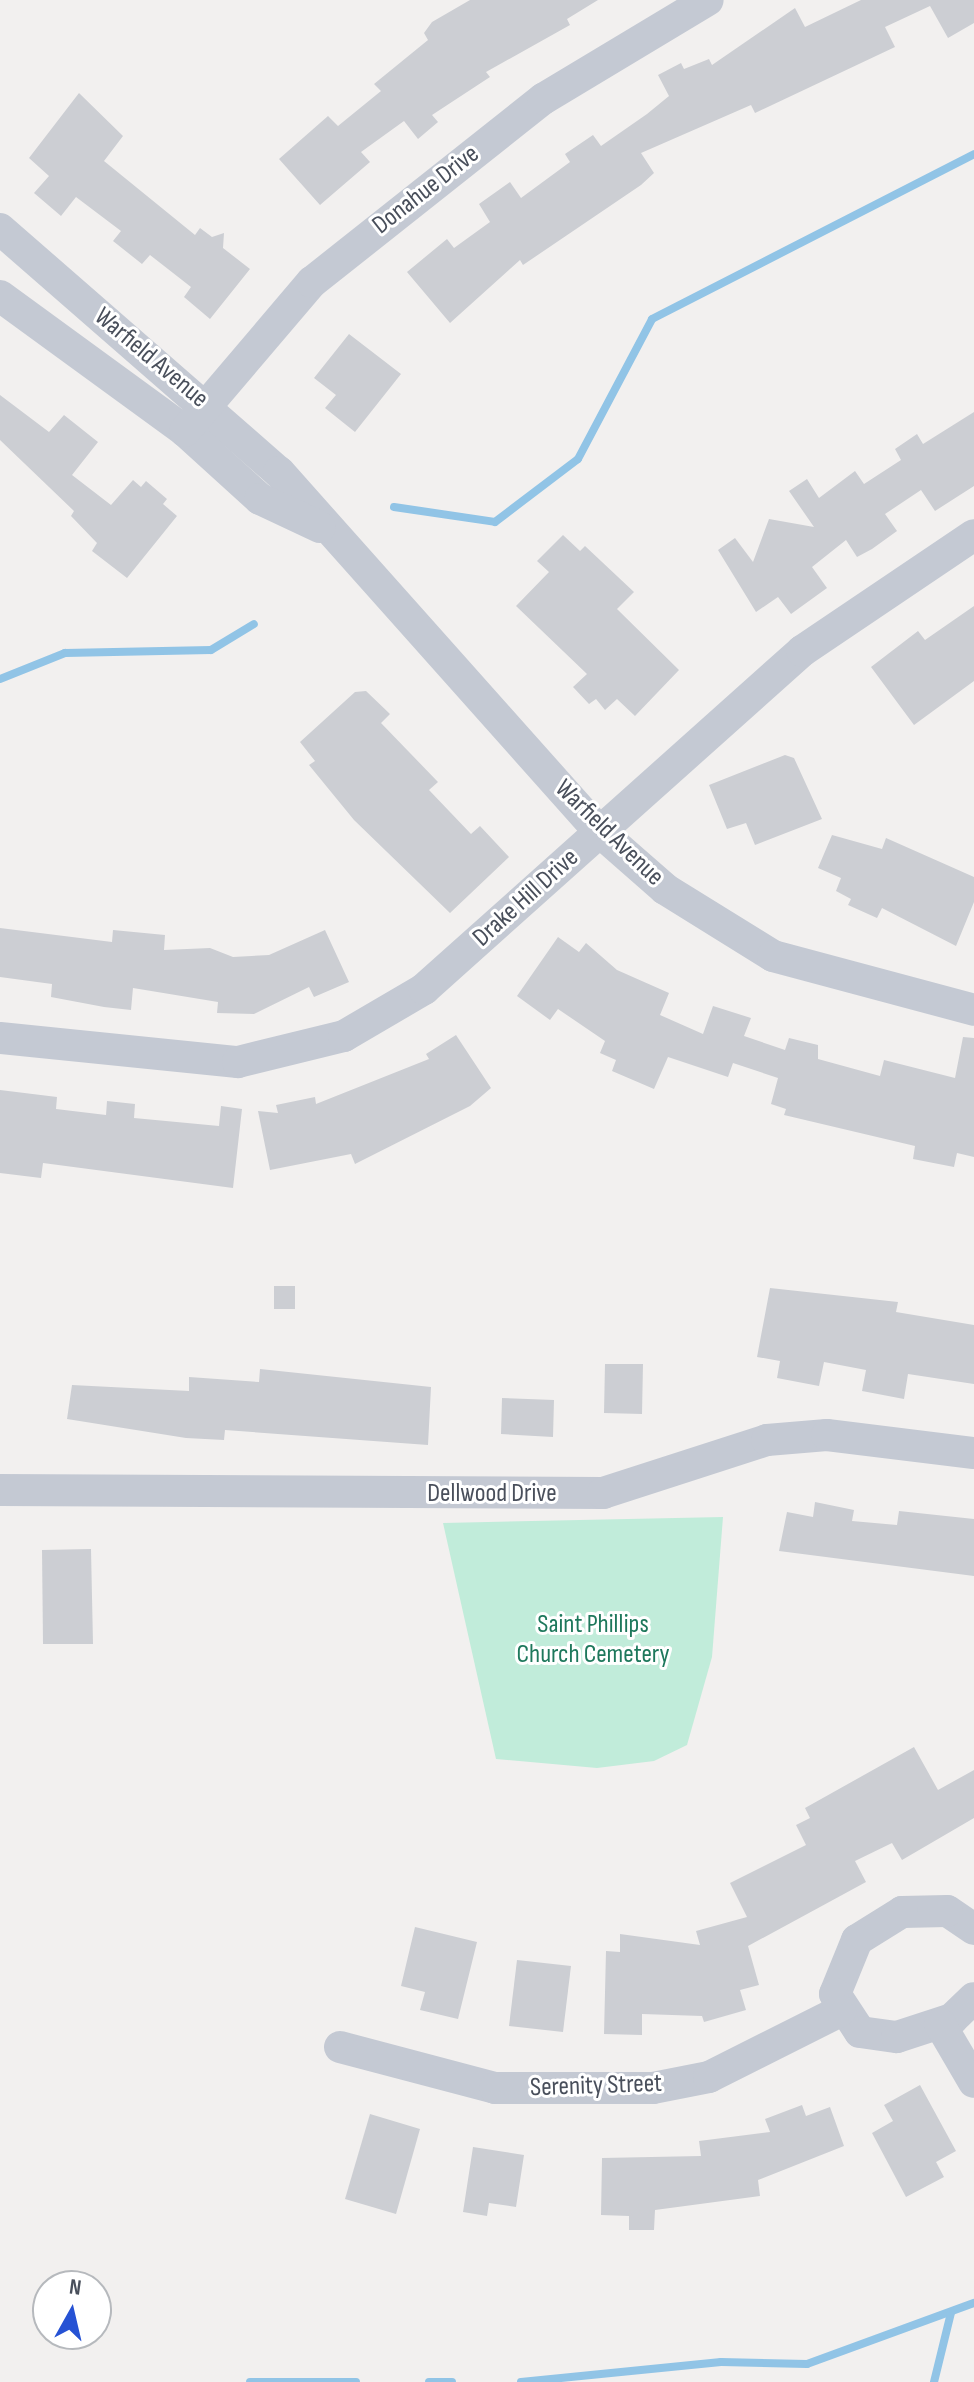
<!DOCTYPE html>
<html>
<head>
<meta charset="utf-8">
<style>
	body { margin:0 }
	#map { position:relative; width:974px; height:2382px; overflow:hidden; background:#f2f0ef; font-family:"Sofia Sans Condensed",sans-serif }
	div>[style] { position:absolute }
	[style*='--x'] { left:calc(var(--x)*1px); top:calc(var(--y)*1px); width:calc(var(--w)*1px); rotate:calc(var(--a)*1deg) }
	.green>* { inset:0; background:#c1ecda }
	.stream>* { height:8px; margin:-4px; padding:0 4px; transform-origin:4px; border-radius:4px; background:#91c4e6 }
	.building>* { inset:0; background:#ccced3 }
	.street>* { height:32px; margin:-16px; padding:0 16px; transform-origin:16px; border-radius:16px; background:#c4c9d3 }
	span { translate:-50% -50%; white-space:nowrap; text-align:center; line-height:1.15; -webkit-text-stroke:6px #fff; paint-order:stroke }
	.street-label { font-size:26px; color:#494f5b }
	.park-label { font-size:26px; color:#1e785c }
	.north { position:absolute; left:32px; top:2270px; width:80px; height:80px; box-sizing:border-box; background:#fff; border:2px solid #b6b9bd; border-radius:50%; rotate:8deg; font-size:22px; font-weight:700; line-height:32px; text-align:center; color:#494f5b }
	.north::after { content:''; display:block; margin:auto; width:28px; height:36px; background:#2652d4; clip-path:polygon(50% 0,100% 100%,50% 72%,0 100%) }
</style>
</head>
<body>
<div id="map">
	<div class="green">
		<div style="clip-path:polygon(723px 1517px,712px 1657px,687px 1745px,654px 1761px,597px 1768px,496px 1759px,443px 1523px)"></div>
	</div>
	<div class="stream">
		<div style="--x:394;--y:507;--w:102;--a:8.4"></div>
		<div style="--x:495;--y:522;--w:104;--a:-37.2"></div>
		<div style="--x:578;--y:459;--w:158;--a:-62.1"></div>
		<div style="--x:652;--y:319;--w:362;--a:-27.1"></div>
		<div style="--x:0;--y:679;--w:70;--a:-21.8"></div>
		<div style="--x:65;--y:653;--w:146;--a:-1.2"></div>
		<div style="--x:211;--y:650;--w:50;--a:-31.2"></div>
		<div style="--x:250;--y:2382;--w:106;--a:0"></div>
		<div style="--x:429;--y:2382;--w:23;--a:0"></div>
		<div style="--x:521;--y:2382;--w:201;--a:-5.7"></div>
		<div style="--x:721;--y:2362;--w:86;--a:1.3"></div>
		<div style="--x:807;--y:2364;--w:178;--a:-20.1"></div>
		<div style="--x:934;--y:2382;--w:71;--a:-76.2"></div>
	</div>
	<div class="building">
		<div style="clip-path:polygon(470px 0,598px 0,567px 19px,570px 25px,486px 72px,490px 77px,432px 115px,438px 122px,418px 139px,404px 121px,361px 152px,370px 162px,320px 205px,279px 159px,328px 116px,338px 126px,381px 91px,374px 84px,428px 40px,424px 33px,432px 22px)"></div>
		<div style="clip-path:polygon(861px 0,974px 0,974px 23px,948px 38px,930px 6px,885px 27px,895px 47px,755px 113px,751px 105px,641px 153px,654px 173px,641px 185px,523px 265px,520px 260px,450px 323px,407px 272px,447px 239px,454px 248px,490px 222px,479px 204px,510px 182px,521px 198px,570px 162px,565px 154px,593px 135px,601px 146px,647px 114px,669px 96px,658px 75px,681px 63px,684px 69px,709px 59px,712px 65px,795px 8px,805px 27px)"></div>
		<div style="clip-path:polygon(79px 93px,123px 136px,104px 161px,195px 235px,200px 228px,212px 237px,224px 233px,223px 248px,250px 269px,210px 319px,184px 297px,191px 287px,150px 255px,142px 264px,113px 241px,121px 231px,76px 197px,61px 216px,34px 193px,49px 176px,29px 158px)"></div>
		<div style="clip-path:polygon(349px 334px,401px 374px,355px 432px,325px 408px,336px 395px,314px 378px)"></div>
		<div style="clip-path:polygon(0 395px,49px 432px,64px 415px,98px 442px,72px 475px,111px 505px,133px 480px,141px 487px,146px 481px,167px 499px,163px 504px,177px 516px,127px 578px,92px 551px,97px 543px,71px 516px,74px 511px,0 440px)"></div>
		<div style="clip-path:polygon(974px 412px,974px 486px,935px 511px,921px 490px,885px 514px,897px 531px,872px 549px,857px 557px,846px 540px,812px 567px,827px 588px,791px 614px,778px 597px,756px 612px,718px 550px,735px 538px,753px 562px,769px 519px,814px 527px,789px 491px,807px 479px,819px 498px,855px 471px,864px 484px,901px 460px,895px 449px,917px 434px,923px 444px)"></div>
		<div style="clip-path:polygon(563px 535px,580px 551px,585px 546px,634px 592px,617px 609px,679px 670px,635px 716px,617px 699px,605px 710px,596px 699px,589px 704px,573px 687px,587px 674px,516px 606px,549px 572px,537px 561px)"></div>
		<div style="clip-path:polygon(974px 606px,974px 681px,914px 725px,871px 667px,918px 631px,925px 640px)"></div>
		<div style="clip-path:polygon(366px 691px,390px 714px,381px 723px,438px 782px,429px 790px,471px 834px,480px 826px,509px 857px,450px 913px,354px 820px,309px 765px,315px 761px,300px 742px,355px 692px)"></div>
		<div style="clip-path:polygon(785px 755px,794px 758px,822px 819px,755px 845px,746px 823px,727px 829px,709px 785px)"></div>
		<div style="clip-path:polygon(832px 835px,882px 849px,886px 838px,974px 877px,974px 902px,956px 946px,882px 908px,877px 918px,848px 905px,851px 899px,836px 891px,841px 878px,818px 868px)"></div>
		<div style="clip-path:polygon(0 928px,112px 942px,113px 930px,165px 935px,164px 950px,210px 948px,233px 957px,269px 955px,325px 930px,349px 982px,314px 997px,309px 987px,254px 1014px,217px 1013px,218px 1002px,133px 988px,131px 1010px,104px 1007px,51px 997px,52px 984px,0 977px)"></div>
		<div style="clip-path:polygon(558px 937px,579px 952px,586px 943px,617px 970px,669px 993px,660px 1015px,703px 1034px,713px 1006px,751px 1018px,744px 1036px,785px 1050px,789px 1038px,818px 1045px,818px 1059px,880px 1076px,884px 1060px,955px 1078px,963px 1037px,974px 1038px,974px 1157px,957px 1153px,954px 1167px,913px 1159px,915px 1146px,784px 1115px,786px 1109px,771px 1104px,778px 1078px,733px 1063px,728px 1077px,668px 1057px,654px 1089px,612px 1071px,616px 1060px,600px 1053px,605px 1041px,558px 1009px,550px 1020px,517px 996px)"></div>
		<div style="clip-path:polygon(456px 1035px,491px 1088px,470px 1106px,355px 1164px,351px 1154px,270px 1170px,258px 1111px,278px 1113px,276px 1105px,315px 1097px,316px 1104px,429px 1059px,426px 1054px)"></div>
		<div style="clip-path:polygon(0 1090px,57px 1097px,56px 1109px,106px 1115px,107px 1101px,135px 1104px,134px 1118px,219px 1126px,221px 1106px,242px 1109px,233px 1188px,43px 1163px,41px 1178px,0 1173px)"></div>
		<div style="clip-path:polygon(274px 1286px,295px 1286px,295px 1309px,274px 1309px)"></div>
		<div style="clip-path:polygon(770px 1288px,898px 1302px,896px 1312px,974px 1325px,974px 1384px,908px 1374px,904px 1399px,862px 1391px,866px 1370px,824px 1362px,819px 1386px,777px 1378px,780px 1361px,757px 1357px)"></div>
		<div style="clip-path:polygon(605px 1364px,643px 1364px,642px 1414px,604px 1413px)"></div>
		<div style="clip-path:polygon(260px 1369px,431px 1387px,428px 1445px,225px 1430px,224px 1440px,186px 1438px,67px 1419px,72px 1385px,189px 1391px,189px 1377px,259px 1382px)"></div>
		<div style="clip-path:polygon(502px 1398px,554px 1400px,553px 1437px,501px 1434px)"></div>
		<div style="clip-path:polygon(815px 1502px,854px 1510px,852px 1521px,897px 1525px,899px 1511px,974px 1519px,974px 1576px,779px 1551px,787px 1512px,813px 1517px)"></div>
		<div style="clip-path:polygon(91px 1549px,93px 1644px,43px 1644px,42px 1550px)"></div>
		<div style="clip-path:polygon(914px 1747px,938px 1790px,974px 1770px,974px 1818px,902px 1860px,892px 1843px,855px 1861px,866px 1882px,748px 1946px,759px 1985px,740px 1990px,746px 2010px,704px 2022px,702px 2016px,642px 2014px,642px 2035px,604px 2034px,606px 1951px,620px 1952px,620px 1934px,700px 1945px,696px 1931px,747px 1917px,730px 1883px,806px 1845px,796px 1825px,810px 1818px,805px 1808px)"></div>
		<div style="clip-path:polygon(415px 1927px,477px 1942px,458px 2019px,420px 2010px,425px 1992px,401px 1986px)"></div>
		<div style="clip-path:polygon(517px 1960px,571px 1966px,563px 2032px,509px 2026px)"></div>
		<div style="clip-path:polygon(920px 2085px,956px 2151px,936px 2162px,944px 2177px,906px 2197px,872px 2133px,893px 2121px,884px 2105px)"></div>
		<div style="clip-path:polygon(802px 2105px,806px 2116px,830px 2107px,844px 2146px,758px 2180px,760px 2196px,655px 2210px,654px 2230px,629px 2230px,629px 2216px,601px 2215px,602px 2158px,701px 2156px,699px 2141px,770px 2132px,765px 2119px)"></div>
		<div style="clip-path:polygon(370px 2114px,420px 2129px,396px 2214px,345px 2199px)"></div>
		<div style="clip-path:polygon(473px 2147px,524px 2155px,516px 2207px,489px 2203px,487px 2216px,463px 2212px)"></div>
	</div>
	<div class="street">
		<div style="--x:0;--y:229;--w:370;--a:41.1"></div>
		<div style="--x:279;--y:472;--w:482;--a:48.3"></div>
		<div style="--x:600;--y:832;--w:86;--a:41.2"></div>
		<div style="--x:665;--y:889;--w:127;--a:31.8"></div>
		<div style="--x:773;--y:956;--w:208;--a:15"></div>
		<div style="--x:0;--y:296;--w:229;--a:36.1"></div>
		<div style="--x:185;--y:431;--w:101;--a:42.2"></div>
		<div style="--x:260;--y:499;--w:66;--a:25"></div>
		<div style="--x:185;--y:431;--w:196;--a:-49.6"></div>
		<div style="--x:312;--y:282;--w:295;--a:-38.4"></div>
		<div style="--x:543;--y:99;--w:192;--a:-31"></div>
		<div style="--x:0;--y:1038;--w:239;--a:5.8"></div>
		<div style="--x:238;--y:1062;--w:109;--a:-13.8"></div>
		<div style="--x:344;--y:1036;--w:93;--a:-30.4"></div>
		<div style="--x:424;--y:989;--w:507;--a:-41.8"></div>
		<div style="--x:802;--y:651;--w:207;--a:-34"></div>
		<div style="--x:0;--y:1490;--w:603;--a:0.29"></div>
		<div style="--x:603;--y:1493;--w:172;--a:-17.9"></div>
		<div style="--x:767;--y:1440;--w:60;--a:-4.8"></div>
		<div style="--x:827;--y:1435;--w:148;--a:7"></div>
		<div style="--x:974;--y:1929;--w:32;--a:-146"></div>
		<div style="--x:947;--y:1911;--w:45;--a:178.7"></div>
		<div style="--x:902;--y:1912;--w:53;--a:148.1"></div>
		<div style="--x:857;--y:1940;--w:58;--a:112.2"></div>
		<div style="--x:835;--y:1994;--w:45;--a:56.7"></div>
		<div style="--x:860;--y:2032;--w:37;--a:8"></div>
		<div style="--x:897;--y:2037;--w:58;--a:-18.1"></div>
		<div style="--x:952;--y:2019;--w:30;--a:-44"></div>
		<div style="--x:940;--y:2024;--w:67;--a:59.6"></div>
		<div style="--x:340;--y:2047;--w:160;--a:14.8"></div>
		<div style="--x:495;--y:2088;--w:158;--a:0"></div>
		<div style="--x:653;--y:2088;--w:57;--a:-11.1"></div>
		<div style="--x:709;--y:2077;--w:147;--a:-26.7"></div>
	</div>
	<div class="street-label">
		<span style="left:426px;top:190px;rotate:-38deg">Donahue Drive</span>
		<span style="left:151px;top:358px;rotate:40deg">Warfield Avenue</span>
		<span style="left:609px;top:833px;rotate:44deg">Warfield Avenue</span>
		<span style="left:526px;top:898px;rotate:-42deg">Drake Hill Drive</span>
		<span style="left:492px;top:1494px">Dellwood Drive</span>
		<span style="left:596px;top:2086px;rotate:-2deg">Serenity Street</span>
	</div>
	<div class="park-label">
		<span style="left:593px;top:1640px">Saint Phillips<br>Church Cemetery</span>
	</div>
	<div class="north">N</div>
</div>
</body>
</html>
